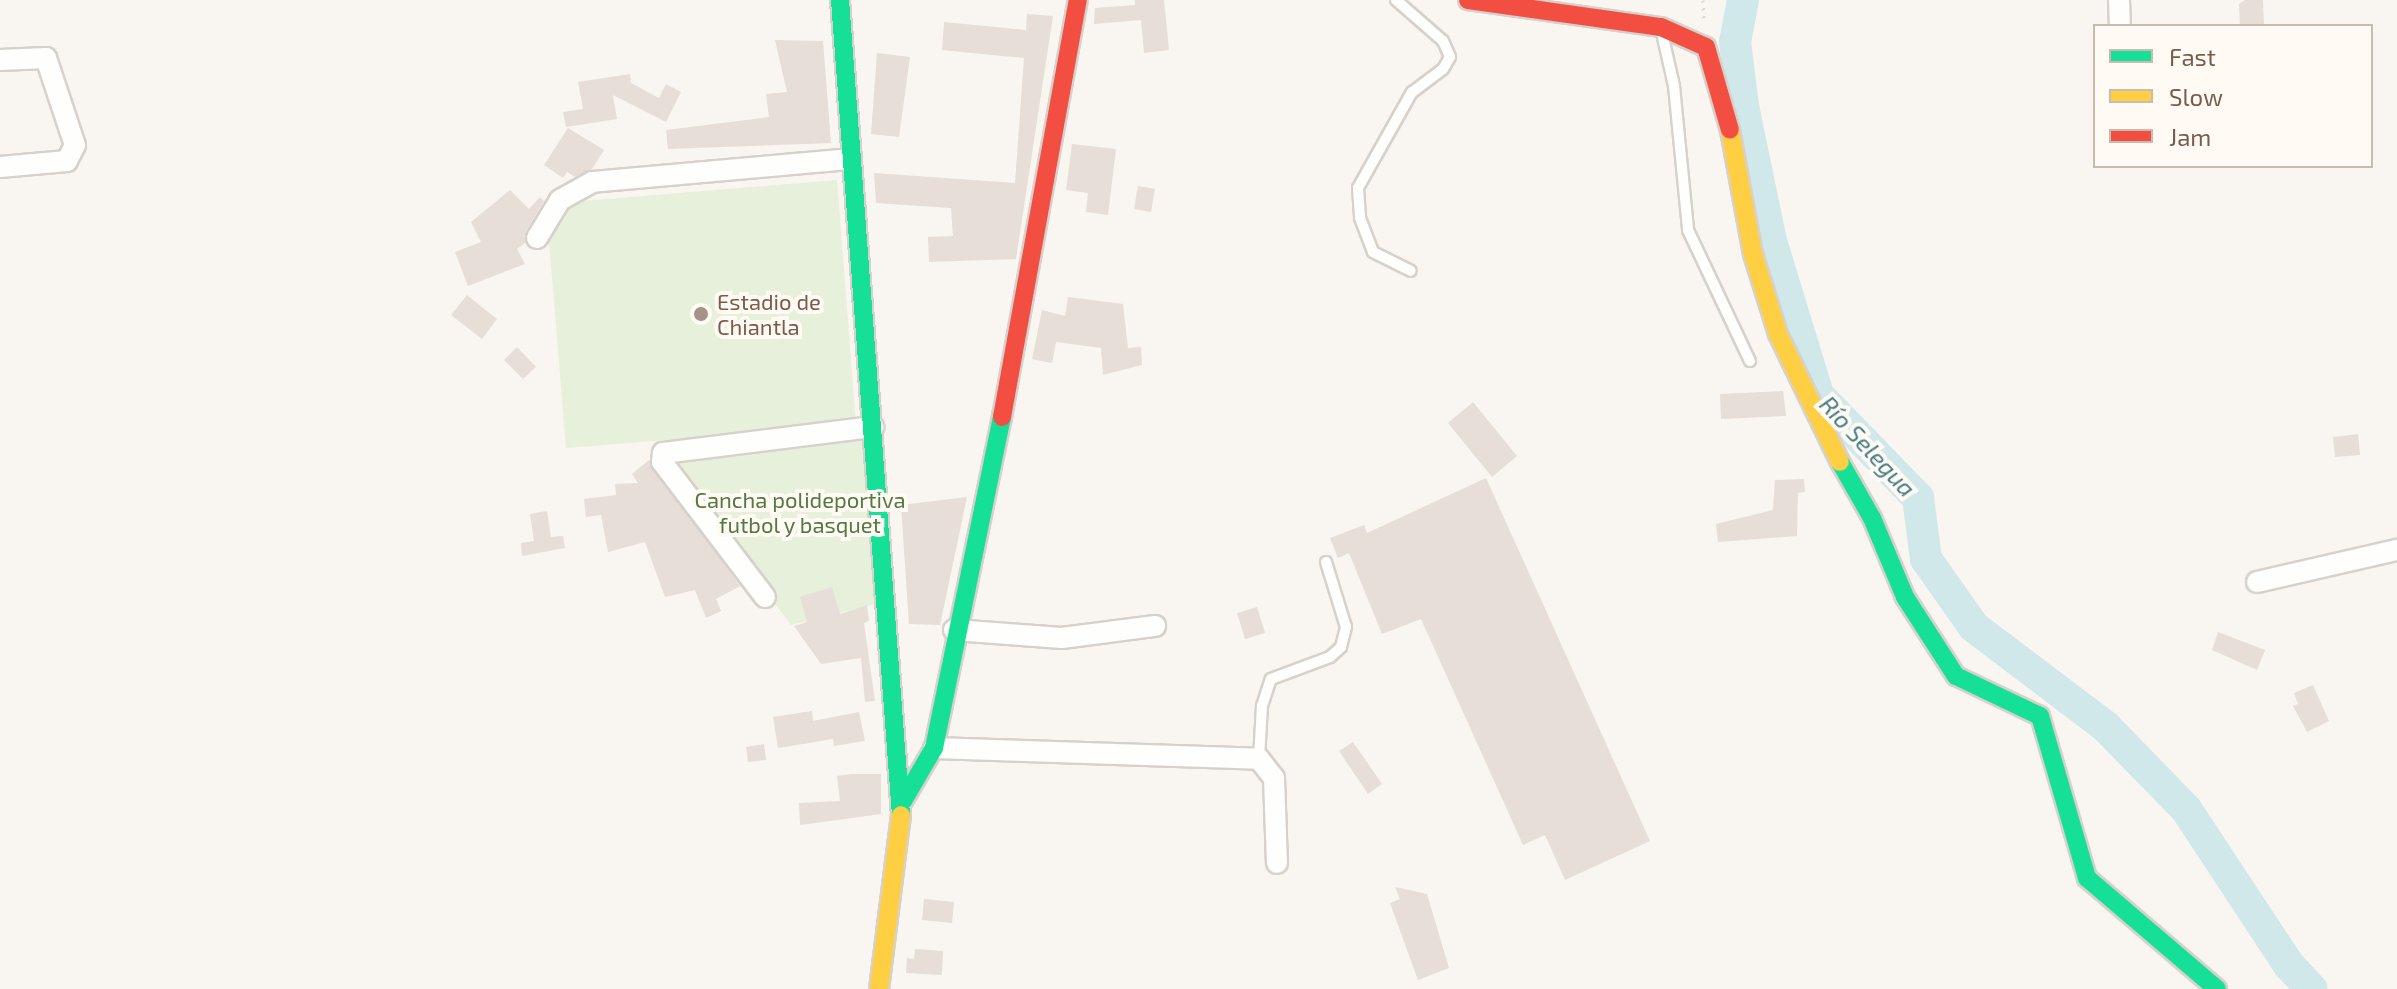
<!DOCTYPE html>
<html>
<head>
<meta charset="utf-8">
<style>
	body { margin:0 }
	#map { position:relative; width:2397px; height:989px; overflow:hidden; background:#f9f5f0; font-family:"Exo 2",sans-serif }
	div>[style] { position:absolute }
	[style*='--x'] { left:calc(var(--x)*1px); top:calc(var(--y)*1px); width:calc(var(--w)*1px); rotate:calc(var(--a)*1deg) }
	.green>* { inset:0; background:#e7f0db }
	.river>* { height:32px; margin:-16px; padding:0 16px; transform-origin:16px; border-radius:16px; background:#d0e8ea }
	.building>* { inset:0; background:#e6ded7 }
	.path>* { height:3px; margin-top:-1.5px; transform-origin:0; background:repeating-linear-gradient(90deg,#dcd5d0 0 2px,transparent 0 8px) }
	.roads { filter:drop-shadow(2px 0 #d7d1cb) drop-shadow(-2px 0 #d7d1cb) drop-shadow(0 2px #d7d1cb) drop-shadow(0 -2px #d7d1cb) }
	.lane>* { height:10px; margin:-5px; padding:0 5px; transform-origin:5px; border-radius:5px; background:#fefefd }
	.street>* { height:20px; margin:-10px; padding:0 10px; transform-origin:10px; border-radius:10px; background:#fefefd }
	.fast>* { height:18px; margin:-9px; padding:0 9px; transform-origin:9px; border-radius:9px; background:#16e098 }
	.slow>* { height:18px; margin:-9px; padding:0 9px; transform-origin:9px; border-radius:9px; background:#ffcf43 }
	.jam>* { height:18px; margin:-9px; padding:0 9px; transform-origin:9px; border-radius:9px; background:#f24e42 }
	.dots>* { width:22px; height:22px; translate:-50% -50%; box-sizing:border-box; border:4px solid #fffaf3; border-radius:50% }
	span { translate:-50% -50%; white-space:nowrap; text-align:center; line-height:1.15; -webkit-text-stroke:8px #fffaf3; paint-order:stroke }
	.poi-label { font-size:22px; color:#7a5c4d }
	.left { translate:0 -50%; text-align:left }
	.park-label { font-size:22px; color:#537a41 }
	.water-label { font-size:24px; color:#437c86; font-style:italic }
	.legend { position:absolute; left:2093px; top:24px; width:280px; height:144px; box-sizing:border-box; background:#fffaf3; border:2px solid #cabbb1; margin:0; padding:10px 14px; list-style:none; font-size:24px; color:#7a5c4d }
	.legend li { display:flex; align-items:center; gap:16px; height:40px }
	.legend b { width:40px; border:2px solid #cabbb1 }
</style>
</head>
<body>
<div id="map">
	<div class="green">
		<div style="clip-path:polygon(837px 180px,856px 425px,566px 448px,546px 204px)"></div>
		<div style="clip-path:polygon(867px 431px,883px 602px,791px 625px,671px 464px,673px 451px)"></div>
	</div>
	<div class="river">
		<div style="--x:1743;--y:0;--w:43;--a:100.8"></div>
		<div style="--x:1735;--y:42;--w:64;--a:82.9"></div>
		<div style="--x:1743;--y:106;--w:138;--a:78.3"></div>
		<div style="--x:1771;--y:241;--w:161;--a:73"></div>
		<div style="--x:1818;--y:395;--w:144;--a:45.8"></div>
		<div style="--x:1918;--y:498;--w:62;--a:82.5"></div>
		<div style="--x:1926;--y:559;--w:83;--a:54.8"></div>
		<div style="--x:1974;--y:627;--w:166;--a:37.1"></div>
		<div style="--x:2106;--y:727;--w:115;--a:45.7"></div>
		<div style="--x:2186;--y:809;--w:187;--a:56.6"></div>
		<div style="--x:2289;--y:965;--w:33;--a:47"></div>
	</div>
	<div class="building">
		<div style="clip-path:polygon(1135px 0,1164px 0,1169px 50px,1144px 53px,1141px 20px,1094px 24px,1095px 8px,1135px 5px)"></div>
		<div style="clip-path:polygon(2245px 0,2263px 0,2264px 26px,2240px 26px,2239px 4px)"></div>
		<div style="clip-path:polygon(1027px 14px,1053px 16px,1016px 259px,929px 262px,928px 237px,953px 236px,951px 208px,876px 203px,874px 173px,1015px 183px,1024px 58px,942px 50px,944px 22px,1026px 30px)"></div>
		<div style="clip-path:polygon(775px 40px,823px 41px,831px 143px,668px 149px,666px 130px,769px 117px,766px 94px,787px 92px)"></div>
		<div style="clip-path:polygon(877px 53px,910px 57px,899px 137px,871px 134px)"></div>
		<div style="clip-path:polygon(630px 74px,631px 83px,659px 98px,666px 84px,681px 92px,666px 122px,613px 95px,617px 119px,566px 127px,563px 112px,583px 109px,578px 82px)"></div>
		<div style="clip-path:polygon(568px 128px,604px 150px,592px 169px,575px 177px,567px 172px,563px 178px,544px 165px)"></div>
		<div style="clip-path:polygon(1072px 144px,1116px 149px,1108px 215px,1086px 212px,1088px 193px,1066px 190px)"></div>
		<div style="clip-path:polygon(1138px 186px,1155px 189px,1151px 212px,1134px 209px)"></div>
		<div style="clip-path:polygon(510px 190px,529px 209px,540px 197px,544px 201px,526px 231px,525px 243px,517px 249px,525px 264px,468px 286px,455px 252px,481px 242px,471px 222px)"></div>
		<div style="clip-path:polygon(467px 295px,497px 319px,482px 339px,451px 315px)"></div>
		<div style="clip-path:polygon(1068px 297px,1123px 304px,1128px 348px,1141px 347px,1142px 365px,1103px 375px,1101px 348px,1056px 342px,1052px 363px,1032px 359px,1042px 310px,1065px 316px)"></div>
		<div style="clip-path:polygon(517px 347px,536px 367px,523px 379px,504px 360px)"></div>
		<div style="clip-path:polygon(1783px 391px,1786px 416px,1721px 419px,1720px 394px)"></div>
		<div style="clip-path:polygon(1473px 402px,1517px 456px,1492px 477px,1448px 423px)"></div>
		<div style="clip-path:polygon(2358px 434px,2360px 455px,2335px 457px,2333px 437px)"></div>
		<div style="clip-path:polygon(649px 460px,740px 586px,716px 599px,721px 611px,706px 618px,695px 590px,665px 597px,645px 542px,608px 552px,601px 515px,586px 517px,584px 499px,616px 495px,615px 484px,638px 483px,632px 474px)"></div>
		<div style="clip-path:polygon(1486px 478px,1650px 841px,1565px 880px,1545px 835px,1523px 845px,1421px 619px,1382px 634px,1349px 553px,1338px 558px,1330px 538px,1364px 525px,1367px 533px)"></div>
		<div style="clip-path:polygon(1804px 479px,1805px 492px,1798px 493px,1797px 536px,1718px 542px,1716px 524px,1773px 510px,1775px 480px)"></div>
		<div style="clip-path:polygon(967px 497px,940px 625px,909px 624px,901px 505px)"></div>
		<div style="clip-path:polygon(547px 511px,551px 537px,563px 536px,565px 548px,522px 556px,521px 543px,534px 541px,530px 514px)"></div>
		<div style="clip-path:polygon(832px 587px,840px 614px,867px 605px,869px 621px,864px 623px,875px 701px,865px 702px,861px 658px,821px 664px,794px 626px,807px 622px,800px 597px)"></div>
		<div style="clip-path:polygon(1257px 607px,1265px 633px,1245px 639px,1237px 613px)"></div>
		<div style="clip-path:polygon(2218px 632px,2265px 650px,2257px 670px,2212px 650px)"></div>
		<div style="clip-path:polygon(2313px 685px,2329px 721px,2307px 732px,2293px 706px,2298px 704px,2294px 693px)"></div>
		<div style="clip-path:polygon(812px 711px,813px 721px,859px 712px,865px 741px,834px 746px,833px 739px,778px 748px,773px 717px)"></div>
		<div style="clip-path:polygon(1353px 742px,1382px 784px,1368px 794px,1339px 751px)"></div>
		<div style="clip-path:polygon(764px 744px,766px 760px,748px 762px,746px 747px)"></div>
		<div style="clip-path:polygon(851px 774px,881px 774px,881px 814px,800px 825px,799px 803px,840px 801px,837px 776px)"></div>
		<div style="clip-path:polygon(1395px 887px,1427px 894px,1449px 968px,1418px 980px,1390px 903px,1400px 899px)"></div>
		<div style="clip-path:polygon(924px 899px,954px 902px,952px 923px,922px 920px)"></div>
		<div style="clip-path:polygon(915px 949px,943px 951px,942px 975px,906px 973px,907px 958px,914px 959px)"></div>
	</div>
	<div class="path">
		<div style="--x:1703;--y:0;--w:20;--a:87"></div>
	</div>
	<div class="roads">
		<div class="lane">
			<div style="--x:1396;--y:0;--w:62;--a:41.1"></div>
			<div style="--x:1443;--y:41;--w:17;--a:66"></div>
			<div style="--x:1450;--y:57;--w:14;--a:120"></div>
			<div style="--x:1443;--y:69;--w:39;--a:143"></div>
			<div style="--x:1412;--y:92;--w:110;--a:119.4"></div>
			<div style="--x:1358;--y:188;--w:30;--a:86"></div>
			<div style="--x:1360;--y:218;--w:36;--a:69"></div>
			<div style="--x:1373;--y:252;--w:42;--a:26.6"></div>
			<div style="--x:1662;--y:33;--w:54;--a:77.2"></div>
			<div style="--x:1674;--y:86;--w:145;--a:84.4"></div>
			<div style="--x:1688;--y:230;--w:145;--a:64.7"></div>
			<div style="--x:1259;--y:759;--w:53;--a:-86.8"></div>
			<div style="--x:1262;--y:706;--w:28;--a:-72"></div>
			<div style="--x:1271;--y:679;--w:63;--a:-20.4"></div>
			<div style="--x:1330;--y:657;--w:15;--a:-42"></div>
			<div style="--x:1341;--y:647;--w:21;--a:-76"></div>
			<div style="--x:1346;--y:627;--w:68;--a:-107.1"></div>
		</div>
		<div class="street">
			<div style="--x:2119;--y:0;--w:26;--a:88"></div>
			<div style="--x:0;--y:60;--w:46;--a:-2.5"></div>
			<div style="--x:46;--y:58;--w:92;--a:71.6"></div>
			<div style="--x:75;--y:145;--w:18;--a:117"></div>
			<div style="--x:67;--y:161;--w:67;--a:174.9"></div>
			<div style="--x:537;--y:238;--w:44;--a:-58.8"></div>
			<div style="--x:560;--y:200;--w:37;--a:-29"></div>
			<div style="--x:592;--y:182;--w:259;--a:-5.1"></div>
			<div style="--x:2257;--y:582;--w:144;--a:-12.9"></div>
			<div style="--x:765;--y:597;--w:170;--a:-127.3"></div>
			<div style="--x:662;--y:462;--w:9;--a:-84"></div>
			<div style="--x:663;--y:453;--w:212;--a:-7.1"></div>
			<div style="--x:954;--y:630;--w:108;--a:4.2"></div>
			<div style="--x:1062;--y:638;--w:94;--a:-7.4"></div>
			<div style="--x:934;--y:748;--w:325;--a:1.9"></div>
			<div style="--x:1259;--y:759;--w:24;--a:52"></div>
			<div style="--x:1274;--y:778;--w:85;--a:88"></div>
		</div>
		<div class="fast">
			<div style="--x:840;--y:0;--w:817;--a:85.72"></div>
			<div style="--x:1840;--y:462;--w:64;--a:60.3"></div>
			<div style="--x:1872;--y:518;--w:86;--a:67.3"></div>
			<div style="--x:1905;--y:597;--w:94;--a:57.2"></div>
			<div style="--x:1956;--y:676;--w:93;--a:25.5"></div>
			<div style="--x:2040;--y:716;--w:169;--a:73.8"></div>
			<div style="--x:2087;--y:878;--w:171;--a:40.5"></div>
			<div style="--x:903;--y:801;--w:61;--a:-59.7"></div>
			<div style="--x:934;--y:748;--w:338;--a:-78.4"></div>
		</div>
		<div class="slow">
			<div style="--x:1730;--y:130;--w:126;--a:79.5"></div>
			<div style="--x:1753;--y:254;--w:84;--a:72.6"></div>
			<div style="--x:1778;--y:334;--w:142;--a:64.2"></div>
			<div style="--x:879;--y:989;--w:175;--a:-82.8"></div>
		</div>
		<div class="jam">
			<div style="--x:1468;--y:0;--w:195;--a:8"></div>
			<div style="--x:1661;--y:27;--w:49;--a:24"></div>
			<div style="--x:1706;--y:47;--w:86;--a:73.9"></div>
			<div style="--x:1002;--y:417;--w:424;--a:-79.7"></div>
		</div>
	</div>
	<div class="dots">
		<div style="left:701px;top:314px;background:#a69286"></div>
	</div>
	<div class="poi-label">
		<span class="left" style="left:717px;top:314px">Estadio de<br>Chiantla</span>
	</div>
	<div class="park-label">
		<span style="left:800px;top:512px">Cancha polideportiva<br>futbol y basquet</span>
	</div>
	<div class="water-label">
		<span style="left:1868px;top:446px;rotate:47deg">Río Selegua</span>
	</div>
	<ul class="legend">
	<li><b style="height:10px;background:#16e098"></b>Fast</li>
	<li><b style="height:10px;background:#ffcf43"></b>Slow</li>
	<li><b style="height:10px;background:#f24e42"></b>Jam</li>
	</ul>
</div>
</body>
</html>
